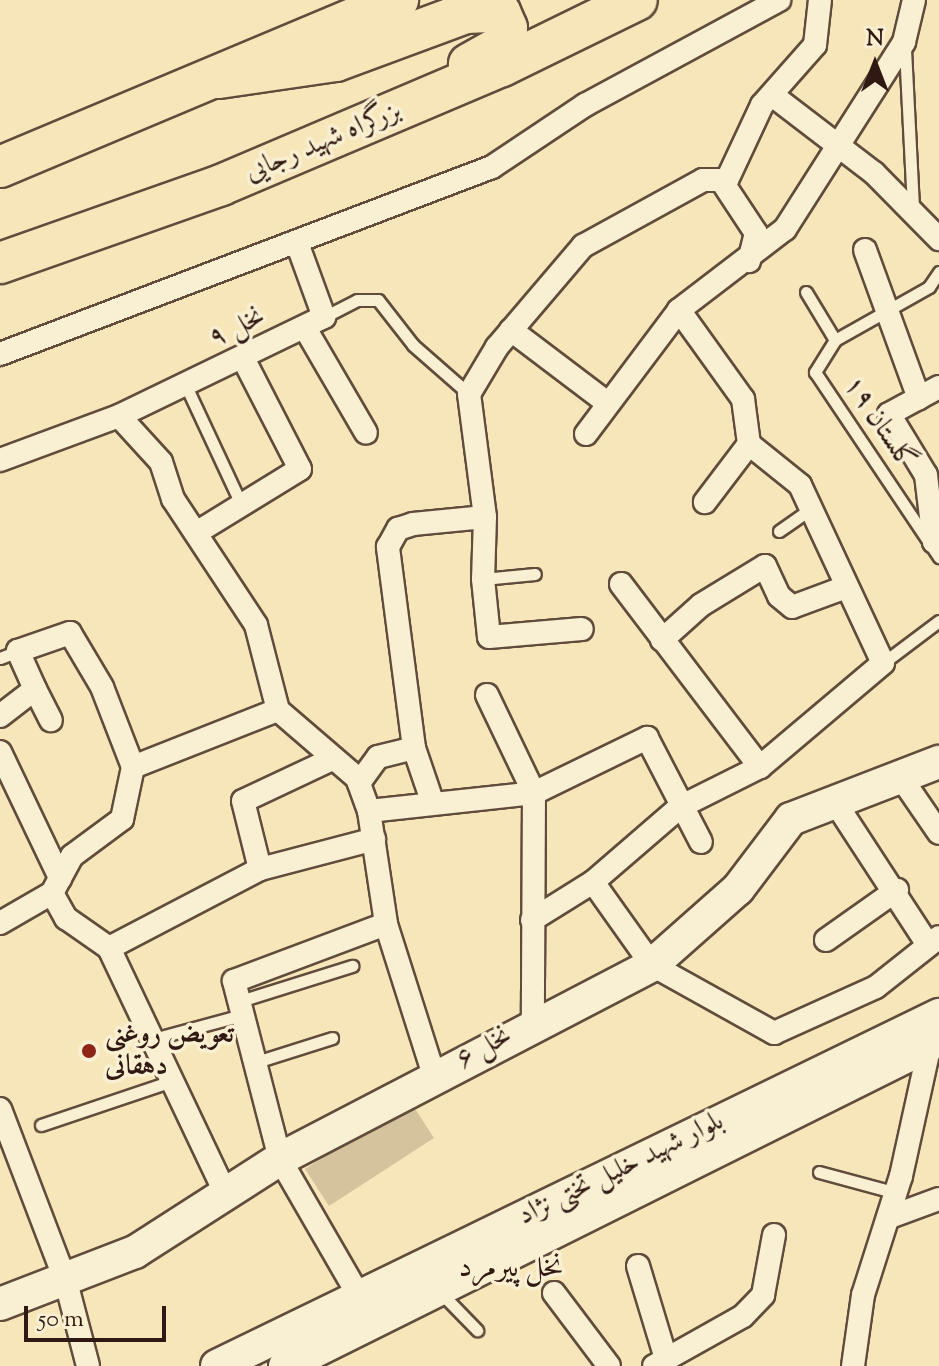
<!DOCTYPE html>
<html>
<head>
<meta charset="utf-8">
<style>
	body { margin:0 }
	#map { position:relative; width:939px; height:1366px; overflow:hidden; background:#f6e6ba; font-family:"Sorts Mill Goudy",Amiri,serif }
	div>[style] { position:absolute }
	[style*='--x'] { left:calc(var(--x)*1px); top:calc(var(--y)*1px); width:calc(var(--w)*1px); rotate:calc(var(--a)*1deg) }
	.green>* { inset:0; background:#d4c39d }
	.roads { filter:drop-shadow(2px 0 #614c3c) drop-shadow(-2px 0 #614c3c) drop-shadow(0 2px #614c3c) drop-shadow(0 -2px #614c3c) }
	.lane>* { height:11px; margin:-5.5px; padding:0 5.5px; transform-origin:5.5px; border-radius:5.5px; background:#f9efd2 }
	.street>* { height:22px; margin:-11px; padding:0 11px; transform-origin:11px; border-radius:11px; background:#f9efd2 }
	.secondary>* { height:32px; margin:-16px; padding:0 16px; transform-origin:16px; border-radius:16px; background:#f9efd2 }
	.highway>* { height:40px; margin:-20px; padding:0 20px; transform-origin:20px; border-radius:20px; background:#f6e6ba }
	.dots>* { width:22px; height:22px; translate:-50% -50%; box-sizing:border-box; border:4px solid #f9efd2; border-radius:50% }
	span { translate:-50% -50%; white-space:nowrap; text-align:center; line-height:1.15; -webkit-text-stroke:7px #f9efd2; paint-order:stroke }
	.street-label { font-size:28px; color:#2f1912 }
	.poi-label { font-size:28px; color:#2f1912; font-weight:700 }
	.left { translate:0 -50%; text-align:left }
	.neighbourhood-label { font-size:30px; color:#2f1912 }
	.north { position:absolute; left:835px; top:24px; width:80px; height:80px; -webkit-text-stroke:6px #f9efd2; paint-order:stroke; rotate:0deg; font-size:22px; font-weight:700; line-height:32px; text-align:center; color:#2f1912 }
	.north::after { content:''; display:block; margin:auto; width:28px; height:36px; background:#2f1912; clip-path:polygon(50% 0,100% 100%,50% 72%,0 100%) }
	.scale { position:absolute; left:24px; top:1306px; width:142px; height:36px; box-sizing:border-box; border:4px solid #2f1912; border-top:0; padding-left:10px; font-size:24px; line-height:28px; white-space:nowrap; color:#2f1912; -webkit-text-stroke:6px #f9efd2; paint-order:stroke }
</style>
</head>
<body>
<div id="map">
	<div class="green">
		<div style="clip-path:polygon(410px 1101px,434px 1138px,329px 1206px,305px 1169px)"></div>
	</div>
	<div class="roads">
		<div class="lane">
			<div style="--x:905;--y:49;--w:159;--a:87.1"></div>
			<div style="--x:939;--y:272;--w:18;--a:124"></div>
			<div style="--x:929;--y:287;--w:108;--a:150.6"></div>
			<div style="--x:835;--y:340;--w:38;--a:122"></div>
			<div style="--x:815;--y:372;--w:223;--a:56.2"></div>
			<div style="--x:806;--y:292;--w:56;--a:58.9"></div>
			<div style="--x:324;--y:317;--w:37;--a:-27"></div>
			<div style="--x:357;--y:300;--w:21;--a:0"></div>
			<div style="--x:378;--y:300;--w:57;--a:52.1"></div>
			<div style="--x:413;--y:345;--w:74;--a:41.2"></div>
			<div style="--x:186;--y:386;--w:132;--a:65"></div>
			<div style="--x:779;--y:531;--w:40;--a:-34.9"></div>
			<div style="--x:483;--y:579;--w:52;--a:-5.5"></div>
			<div style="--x:0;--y:658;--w:19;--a:-21"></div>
			<div style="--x:883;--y:663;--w:70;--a:-36.9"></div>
			<div style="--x:237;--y:1002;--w:121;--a:-17.4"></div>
			<div style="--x:153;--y:1039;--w:88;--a:-15.1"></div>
			<div style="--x:253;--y:1063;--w:83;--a:-17.6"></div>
			<div style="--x:41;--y:1125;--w:138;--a:-18.6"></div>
			<div style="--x:819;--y:1172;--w:81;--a:15.1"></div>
			<div style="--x:441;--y:1293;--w:52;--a:45.8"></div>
		</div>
		<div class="street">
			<div style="--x:772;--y:95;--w:128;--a:37.4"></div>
			<div style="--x:874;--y:173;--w:93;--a:45.4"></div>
			<div style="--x:721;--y:180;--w:64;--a:56.6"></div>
			<div style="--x:756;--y:233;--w:29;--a:104"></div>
			<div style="--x:865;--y:250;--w:158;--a:70"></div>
			<div style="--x:679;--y:310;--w:110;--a:54.3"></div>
			<div style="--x:743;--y:399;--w:45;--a:82.4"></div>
			<div style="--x:749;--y:444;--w:73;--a:127.2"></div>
			<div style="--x:305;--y:328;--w:121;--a:59.8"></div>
			<div style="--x:511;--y:330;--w:118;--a:37.1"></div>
			<div style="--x:0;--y:354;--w:526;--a:-20.81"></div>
			<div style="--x:492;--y:167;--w:112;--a:-33.7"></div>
			<div style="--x:585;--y:105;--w:221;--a:-28.4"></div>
			<div style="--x:939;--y:387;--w:57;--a:151.6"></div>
			<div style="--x:889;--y:414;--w:71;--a:58.8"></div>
			<div style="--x:926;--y:475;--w:67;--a:83.2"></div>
			<div style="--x:934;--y:542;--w:5;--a:-11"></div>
			<div style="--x:119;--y:416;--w:62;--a:47.6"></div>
			<div style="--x:161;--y:462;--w:39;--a:72"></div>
			<div style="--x:173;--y:499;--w:151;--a:56.6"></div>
			<div style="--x:256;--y:625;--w:88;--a:75.5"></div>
			<div style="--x:278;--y:710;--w:104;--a:40.7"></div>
			<div style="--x:357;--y:778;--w:35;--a:70"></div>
			<div style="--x:369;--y:811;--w:114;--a:81.4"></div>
			<div style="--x:386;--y:924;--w:158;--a:72.4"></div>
			<div style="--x:586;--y:434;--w:155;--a:-53.1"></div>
			<div style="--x:679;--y:310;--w:133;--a:-37.4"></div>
			<div style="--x:785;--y:229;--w:222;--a:-57.5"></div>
			<div style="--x:904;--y:42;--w:43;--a:-76.6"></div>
			<div style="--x:0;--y:460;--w:127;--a:-20.3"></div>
			<div style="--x:119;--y:416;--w:228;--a:-25.8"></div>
			<div style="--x:324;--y:317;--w:79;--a:-110"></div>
			<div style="--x:485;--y:517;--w:62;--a:91.8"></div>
			<div style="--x:483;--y:579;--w:58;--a:84.1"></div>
			<div style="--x:489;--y:637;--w:93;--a:-4.9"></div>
			<div style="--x:196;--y:533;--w:122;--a:-31.6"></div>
			<div style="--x:300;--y:469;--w:123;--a:-117.2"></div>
			<div style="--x:621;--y:584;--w:230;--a:52.8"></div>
			<div style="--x:662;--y:640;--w:52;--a:-41.9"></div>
			<div style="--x:701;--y:605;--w:75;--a:-31.4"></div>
			<div style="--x:765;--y:566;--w:33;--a:65"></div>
			<div style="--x:779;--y:596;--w:17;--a:40"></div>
			<div style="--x:792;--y:607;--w:58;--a:-20.3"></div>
			<div style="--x:35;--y:689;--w:35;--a:63"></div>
			<div style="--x:487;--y:695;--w:109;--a:64.4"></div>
			<div style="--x:534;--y:793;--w:229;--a:90.3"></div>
			<div style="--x:0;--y:716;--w:44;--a:-37.6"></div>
			<div style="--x:35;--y:689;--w:42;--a:-114.1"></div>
			<div style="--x:18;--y:651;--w:55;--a:-19.1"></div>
			<div style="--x:70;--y:633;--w:63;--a:59.3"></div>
			<div style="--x:102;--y:687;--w:86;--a:68.8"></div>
			<div style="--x:133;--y:767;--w:53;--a:101.9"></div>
			<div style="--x:122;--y:819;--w:62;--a:143.5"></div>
			<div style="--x:72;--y:856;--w:42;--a:118.4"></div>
			<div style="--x:52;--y:893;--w:60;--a:150"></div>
			<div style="--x:414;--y:748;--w:56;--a:71.2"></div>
			<div style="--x:0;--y:752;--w:140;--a:64.5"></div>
			<div style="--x:133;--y:767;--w:156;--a:-21.5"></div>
			<div style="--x:902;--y:779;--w:65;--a:55.6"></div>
			<div style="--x:359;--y:783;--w:32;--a:-54"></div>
			<div style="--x:378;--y:757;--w:37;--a:-14"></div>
			<div style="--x:414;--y:748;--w:203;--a:-97.4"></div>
			<div style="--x:388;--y:547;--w:21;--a:-61"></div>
			<div style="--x:398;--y:529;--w:16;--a:-18"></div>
			<div style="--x:413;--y:524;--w:72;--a:-5.6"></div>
			<div style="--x:485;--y:517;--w:124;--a:-97.4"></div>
			<div style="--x:469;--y:394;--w:55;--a:-59.2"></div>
			<div style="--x:497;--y:347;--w:133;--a:-49.6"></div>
			<div style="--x:583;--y:246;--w:137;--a:-28.8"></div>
			<div style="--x:703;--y:180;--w:24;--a:0"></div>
			<div style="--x:727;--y:180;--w:83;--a:-65"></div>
			<div style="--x:762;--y:105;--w:80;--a:-48.5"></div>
			<div style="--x:815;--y:45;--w:45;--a:-83.7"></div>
			<div style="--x:833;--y:799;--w:174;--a:56.9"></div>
			<div style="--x:369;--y:811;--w:166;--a:-6.2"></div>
			<div style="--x:534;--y:793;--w:126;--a:-26"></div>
			<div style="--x:647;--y:738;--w:117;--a:62.6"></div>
			<div style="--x:260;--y:869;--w:70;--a:-104"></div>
			<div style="--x:243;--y:801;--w:96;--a:-25.2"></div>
			<div style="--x:593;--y:882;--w:102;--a:54.6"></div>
			<div style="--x:652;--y:965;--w:140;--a:29.1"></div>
			<div style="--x:774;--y:1033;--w:112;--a:-24.3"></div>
			<div style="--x:876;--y:987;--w:80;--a:-38.4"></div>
			<div style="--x:52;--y:893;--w:29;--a:61"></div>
			<div style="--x:66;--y:918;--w:52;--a:34.9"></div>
			<div style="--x:109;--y:948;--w:170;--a:-27.6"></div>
			<div style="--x:260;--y:869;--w:118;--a:-14.7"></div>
			<div style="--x:532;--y:920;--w:72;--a:-31.9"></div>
			<div style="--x:593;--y:882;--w:115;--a:-40.8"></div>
			<div style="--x:680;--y:807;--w:89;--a:-26.6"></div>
			<div style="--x:760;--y:767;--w:161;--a:-40.2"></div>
			<div style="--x:883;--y:663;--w:196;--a:-115"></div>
			<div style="--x:800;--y:485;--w:65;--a:-141.2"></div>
			<div style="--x:826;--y:940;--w:87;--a:-35.2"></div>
			<div style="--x:109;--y:948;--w:276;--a:64.6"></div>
			<div style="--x:0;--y:1109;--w:185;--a:69.1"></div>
			<div style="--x:66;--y:1282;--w:87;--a:75.3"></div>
			<div style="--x:890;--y:1217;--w:52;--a:-20.2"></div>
			<div style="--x:638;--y:1266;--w:97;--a:73.2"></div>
			<div style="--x:554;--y:1293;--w:91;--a:53"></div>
			<div style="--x:359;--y:1296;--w:158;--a:-120"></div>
			<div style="--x:280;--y:1159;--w:184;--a:-104.5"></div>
			<div style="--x:234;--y:981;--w:162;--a:-20.6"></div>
			<div style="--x:654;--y:1366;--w:102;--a:-29.3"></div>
			<div style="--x:743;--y:1316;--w:29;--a:-46"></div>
			<div style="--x:763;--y:1295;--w:61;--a:-79.6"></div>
			<div style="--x:853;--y:1366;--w:72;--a:-82"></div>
			<div style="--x:863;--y:1295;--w:125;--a:-72.3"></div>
			<div style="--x:901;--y:1176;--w:135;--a:-77.6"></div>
		</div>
		<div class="secondary">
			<div style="--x:0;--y:1304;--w:145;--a:-21.1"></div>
			<div style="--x:135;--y:1252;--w:172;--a:-32.7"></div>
			<div style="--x:280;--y:1159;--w:420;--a:-27.5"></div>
			<div style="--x:652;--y:965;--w:115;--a:-41.5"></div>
			<div style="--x:738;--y:889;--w:88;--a:-52.9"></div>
			<div style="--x:791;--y:819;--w:159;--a:-21.1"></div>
			<div style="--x:217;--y:1366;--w:803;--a:-25.93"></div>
			<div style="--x:285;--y:1366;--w:731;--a:-26.49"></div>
		</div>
		<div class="highway">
			<div style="--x:219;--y:78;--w:118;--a:-8.3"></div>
			<div style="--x:336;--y:61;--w:139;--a:-20.3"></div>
			<div style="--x:466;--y:13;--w:34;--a:-2"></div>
			<div style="--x:500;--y:12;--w:17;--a:66"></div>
			<div style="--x:507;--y:28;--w:17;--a:103"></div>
			<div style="--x:503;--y:45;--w:39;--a:151"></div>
			<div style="--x:0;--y:167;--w:432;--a:-22.8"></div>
			<div style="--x:0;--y:263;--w:234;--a:-19.4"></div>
			<div style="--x:221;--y:185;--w:305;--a:-23"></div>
			<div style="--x:502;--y:66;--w:150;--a:-26.1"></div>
		</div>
	</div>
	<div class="dots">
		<div style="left:89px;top:1051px;background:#8f2418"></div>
	</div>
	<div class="street-label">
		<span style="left:323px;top:142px;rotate:-23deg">بزرگراه شهید رجایی</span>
		<span style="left:237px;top:328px;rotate:-26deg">نخل ۹</span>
		<span style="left:879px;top:423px;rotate:56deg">گلستان ۱۹</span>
		<span style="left:484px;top:1048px;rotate:-28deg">نخل ۶</span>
		<span style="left:621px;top:1169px;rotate:-26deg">بلوار شهید خلیل تختی نژاد</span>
	</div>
	<div class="poi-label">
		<span class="left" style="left:105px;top:1051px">تعویض روغنی<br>دهقانی</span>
	</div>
	<div class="neighbourhood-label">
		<span style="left:511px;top:1269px">نخل پیرمرد</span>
	</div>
	<div class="north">N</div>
	<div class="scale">50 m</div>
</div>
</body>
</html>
